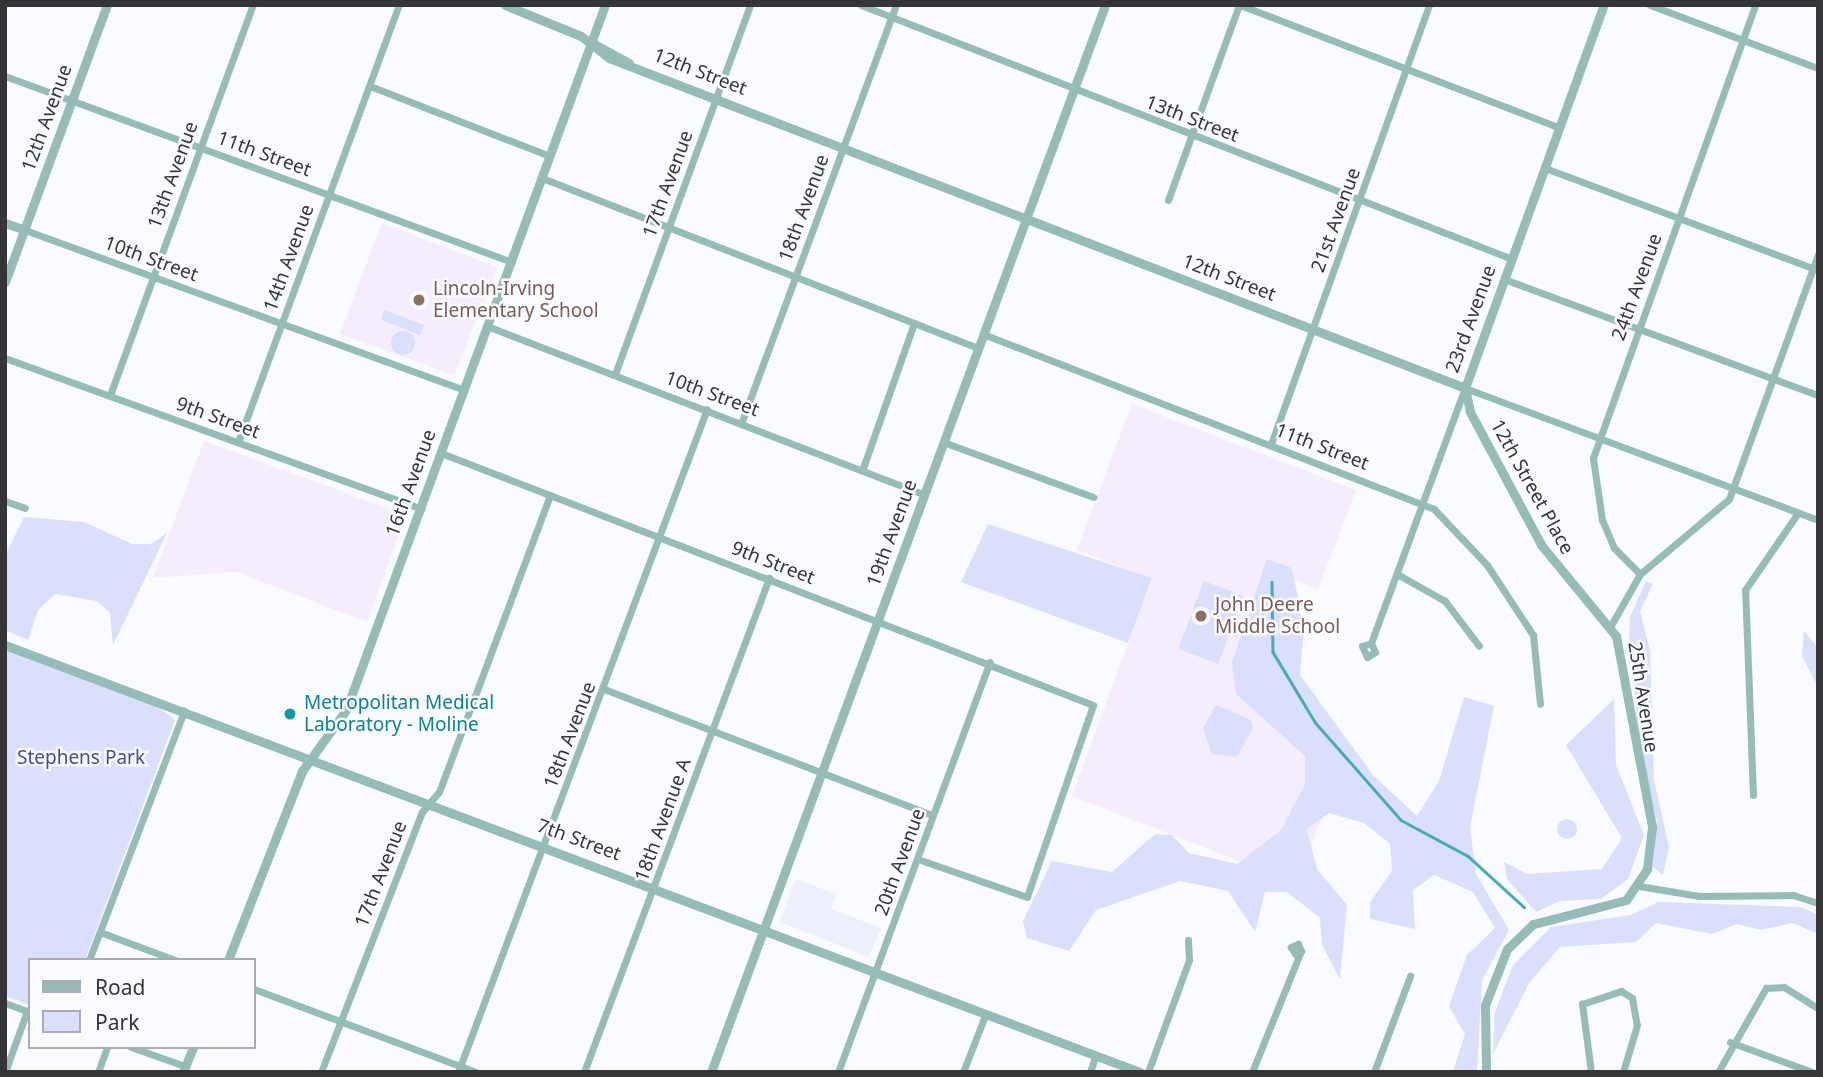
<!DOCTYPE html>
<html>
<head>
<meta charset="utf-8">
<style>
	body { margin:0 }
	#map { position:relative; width:1823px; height:1077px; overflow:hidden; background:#fafbfe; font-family:"Noto Sans",sans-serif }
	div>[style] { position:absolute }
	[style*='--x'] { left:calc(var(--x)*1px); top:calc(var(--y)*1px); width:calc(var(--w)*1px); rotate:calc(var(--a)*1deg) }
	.built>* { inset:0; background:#edf0fc }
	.education>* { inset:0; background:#f5edfe }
	.green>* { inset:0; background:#dae0fb }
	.round { border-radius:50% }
	.stream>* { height:2.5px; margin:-1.25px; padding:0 1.25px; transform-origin:1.25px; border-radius:1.25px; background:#47acb5 }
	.minor>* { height:7px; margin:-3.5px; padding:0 3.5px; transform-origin:3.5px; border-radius:3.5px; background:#95bcb7 }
	.tertiary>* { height:9px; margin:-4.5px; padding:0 4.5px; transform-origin:4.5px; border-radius:4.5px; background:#95bcb7 }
	.dots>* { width:19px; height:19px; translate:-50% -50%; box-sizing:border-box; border:4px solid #fafbfe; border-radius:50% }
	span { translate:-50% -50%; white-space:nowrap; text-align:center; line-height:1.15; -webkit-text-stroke:5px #fafbfe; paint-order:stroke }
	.street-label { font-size:19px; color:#353537 }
	.education-label { font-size:19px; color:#785e54 }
	.left { translate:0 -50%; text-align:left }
	.culture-label { font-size:19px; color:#0d838f }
	.park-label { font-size:19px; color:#434d99 }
	.frame { position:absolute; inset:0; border:7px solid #353537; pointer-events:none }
	.legend { position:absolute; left:28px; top:958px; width:228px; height:91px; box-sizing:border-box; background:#fafbfe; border:2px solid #abacae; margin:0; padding:9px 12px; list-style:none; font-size:21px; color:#353537 }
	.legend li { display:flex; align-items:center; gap:14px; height:35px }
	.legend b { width:35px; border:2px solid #abacae }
</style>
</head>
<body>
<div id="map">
	<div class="built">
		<div style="clip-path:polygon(796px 879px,836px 894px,831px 909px,881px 928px,869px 957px,780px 922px)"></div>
	</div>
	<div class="education">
		<div style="clip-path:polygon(382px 223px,497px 267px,454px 375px,340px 334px)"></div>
		<div style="clip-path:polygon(1132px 404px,1356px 490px,1318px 589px,1266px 568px,1263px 646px,1344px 762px,1296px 883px,1072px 796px,1152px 579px,1077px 550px)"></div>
		<div style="clip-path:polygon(204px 441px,406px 515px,367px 622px,236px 572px,153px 578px)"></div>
	</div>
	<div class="green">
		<div style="clip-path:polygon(385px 310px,424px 325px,420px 335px,381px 320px)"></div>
		<div class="round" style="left:391px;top:331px;width:24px;height:24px"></div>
		<div style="clip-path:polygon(24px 517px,84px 522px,132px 544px,151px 544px,167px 533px,113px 645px,110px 613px,97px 601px,55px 594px,38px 610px,28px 640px,5px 630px,5px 556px)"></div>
		<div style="clip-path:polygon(988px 524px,1152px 578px,1128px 643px,961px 582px)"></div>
		<div style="clip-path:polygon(1267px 559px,1292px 568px,1304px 628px,1300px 675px,1373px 775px,1417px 816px,1439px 781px,1464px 697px,1494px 706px,1470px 827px,1476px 874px,1509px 930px,1482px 980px,1477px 1072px,1453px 1072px,1465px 1034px,1449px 1006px,1467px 955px,1495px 928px,1473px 892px,1434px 875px,1413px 890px,1415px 929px,1370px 919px,1370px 902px,1392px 871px,1390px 844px,1364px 823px,1329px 813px,1307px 829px,1317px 869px,1347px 905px,1340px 979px,1322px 945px,1320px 918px,1287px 892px,1265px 892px,1255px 932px,1228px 891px,1180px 881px,1096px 910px,1069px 951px,1027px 938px,1023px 921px,1052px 861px,1112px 872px,1155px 834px,1172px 835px,1189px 853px,1237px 864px,1281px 830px,1305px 784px,1305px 756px,1236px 694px,1232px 662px)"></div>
		<div style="clip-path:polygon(1204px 581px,1244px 596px,1218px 664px,1178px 649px)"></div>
		<div style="clip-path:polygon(1646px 581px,1653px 584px,1640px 611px,1650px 651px,1654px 780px,1669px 847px,1663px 875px,1653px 867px,1657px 821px,1642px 771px,1629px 637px,1630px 617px)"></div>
		<div style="clip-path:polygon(1804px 631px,1818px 648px,1818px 687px,1802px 656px)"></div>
		<div style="clip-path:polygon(5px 649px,157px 706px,175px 720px,85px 960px,30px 960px,30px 1005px,5px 996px)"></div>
		<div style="clip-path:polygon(1614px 699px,1616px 765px,1644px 835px,1628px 879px,1601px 899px,1560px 901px,1536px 912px,1507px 879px,1504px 862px,1527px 874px,1602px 869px,1622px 838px,1566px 745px)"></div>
		<div style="clip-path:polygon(1216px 705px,1251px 720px,1253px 728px,1237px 757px,1212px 754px,1203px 728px)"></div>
		<div class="round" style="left:1557px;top:819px;width:20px;height:20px"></div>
		<div style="clip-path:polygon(1658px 902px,1801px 907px,1818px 915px,1818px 934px,1793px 923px,1761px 930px,1737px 924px,1712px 934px,1656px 923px,1636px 942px,1560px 947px,1529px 983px,1493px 1054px,1495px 1012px,1513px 965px,1551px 927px,1631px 915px)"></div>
	</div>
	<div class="stream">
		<div style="--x:1272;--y:582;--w:70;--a:89.2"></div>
		<div style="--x:1273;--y:652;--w:82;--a:59"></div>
		<div style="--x:1315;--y:722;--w:130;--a:48.7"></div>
		<div style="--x:1401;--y:820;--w:76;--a:28.2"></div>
		<div style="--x:1468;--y:856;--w:76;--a:42.3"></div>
	</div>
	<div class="minor">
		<div style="--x:861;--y:5;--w:699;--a:21.31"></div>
		<div style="--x:1240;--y:5;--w:343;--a:21"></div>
		<div style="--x:1650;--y:5;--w:179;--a:20.6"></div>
		<div style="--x:5;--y:76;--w:540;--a:20.15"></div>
		<div style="--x:370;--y:86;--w:193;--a:21.3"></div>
		<div style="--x:1545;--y:168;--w:291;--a:20.5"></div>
		<div style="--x:542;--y:178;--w:468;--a:21.3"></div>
		<div style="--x:1168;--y:200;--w:208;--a:-70"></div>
		<div style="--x:25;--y:230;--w:467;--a:20"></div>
		<div style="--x:1504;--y:279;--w:335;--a:20.3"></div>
		<div style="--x:487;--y:326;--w:469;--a:21.1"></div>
		<div style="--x:983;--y:334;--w:484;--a:21.2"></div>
		<div style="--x:1434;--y:509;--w:77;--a:46.6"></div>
		<div style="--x:1487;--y:565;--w:84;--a:56.7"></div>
		<div style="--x:1533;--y:635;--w:69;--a:84.2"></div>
		<div style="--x:5;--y:358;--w:443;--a:19.9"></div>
		<div style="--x:615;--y:374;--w:393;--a:-69.9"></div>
		<div style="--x:110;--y:395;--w:415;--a:-69.9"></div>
		<div style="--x:742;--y:421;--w:444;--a:-69.7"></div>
		<div style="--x:238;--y:442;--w:466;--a:-69.8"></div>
		<div style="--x:943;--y:442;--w:160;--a:20.1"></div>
		<div style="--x:1271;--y:444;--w:467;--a:-70.2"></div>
		<div style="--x:441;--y:453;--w:699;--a:21.13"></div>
		<div style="--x:1093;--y:705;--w:203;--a:109"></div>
		<div style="--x:1027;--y:897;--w:115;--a:-160.8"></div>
		<div style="--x:863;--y:468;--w:154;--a:-70.6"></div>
		<div style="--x:5;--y:501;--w:21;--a:19"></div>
		<div style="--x:1397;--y:574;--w:55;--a:29.4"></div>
		<div style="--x:1445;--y:601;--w:56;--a:52.9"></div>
		<div style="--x:1640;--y:574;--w:37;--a:-135"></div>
		<div style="--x:1614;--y:548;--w:30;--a:-113"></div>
		<div style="--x:1602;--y:520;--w:63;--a:-98.3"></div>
		<div style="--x:1593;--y:458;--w:481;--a:-70.3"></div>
		<div style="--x:1610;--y:627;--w:61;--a:-60.5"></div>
		<div style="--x:1640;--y:574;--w:116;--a:-40.1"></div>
		<div style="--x:1729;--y:499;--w:260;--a:-70"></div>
		<div style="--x:1371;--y:643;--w:10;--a:66"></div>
		<div style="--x:1375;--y:652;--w:9;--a:148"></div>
		<div style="--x:1367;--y:657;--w:12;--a:-114"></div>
		<div style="--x:1362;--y:646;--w:9;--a:-18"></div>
		<div style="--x:1371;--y:643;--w:272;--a:-69.8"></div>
		<div style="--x:1465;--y:388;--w:377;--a:20.5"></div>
		<div style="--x:604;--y:689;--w:352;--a:21"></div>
		<div style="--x:1753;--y:795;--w:205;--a:-92.2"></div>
		<div style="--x:1745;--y:590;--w:93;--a:-55.5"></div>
		<div style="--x:1639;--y:886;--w:61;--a:9.5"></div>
		<div style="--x:1699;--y:896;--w:94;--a:-0.6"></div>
		<div style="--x:1793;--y:895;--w:26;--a:18"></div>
		<div style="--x:100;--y:932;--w:80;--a:20.5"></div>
		<div style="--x:89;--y:960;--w:267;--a:-69.1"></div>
		<div style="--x:254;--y:989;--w:237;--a:20.5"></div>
		<div style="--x:5;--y:1003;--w:27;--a:20"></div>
		<div style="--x:1730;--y:1042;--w:87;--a:20.1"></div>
		<div style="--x:131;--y:1047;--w:57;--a:19.4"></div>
		<div style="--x:5;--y:1072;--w:65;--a:-70.2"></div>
		<div style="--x:98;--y:1072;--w:27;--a:-70"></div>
		<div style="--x:321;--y:1072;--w:279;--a:-68.8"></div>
		<div style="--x:422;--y:812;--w:26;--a:-50"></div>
		<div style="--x:439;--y:792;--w:317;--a:-69.5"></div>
		<div style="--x:458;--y:1072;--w:708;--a:-69.42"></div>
		<div style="--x:584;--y:1072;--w:528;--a:-69.47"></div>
		<div style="--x:838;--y:1072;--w:437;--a:-69.7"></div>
		<div style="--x:963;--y:1072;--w:63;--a:-68.7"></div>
		<div style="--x:1090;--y:1072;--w:18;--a:-71"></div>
		<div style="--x:1148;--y:1072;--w:119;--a:-69.9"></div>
		<div style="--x:1189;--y:960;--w:20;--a:-93"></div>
		<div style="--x:1252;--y:1072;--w:131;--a:-68"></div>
		<div style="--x:1301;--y:951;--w:8;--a:-113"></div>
		<div style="--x:1298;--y:944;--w:8;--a:157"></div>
		<div style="--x:1291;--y:947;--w:8;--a:60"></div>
		<div style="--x:1374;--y:1072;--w:103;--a:-69.4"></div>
		<div style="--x:1591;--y:1072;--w:69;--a:-97.5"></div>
		<div style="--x:1582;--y:1004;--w:41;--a:-18.4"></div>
		<div style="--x:1621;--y:991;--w:13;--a:32"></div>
		<div style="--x:1632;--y:998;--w:27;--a:80"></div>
		<div style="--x:1637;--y:1025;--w:49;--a:106.6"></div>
		<div style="--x:1718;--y:1072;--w:97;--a:-60.3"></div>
		<div style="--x:1766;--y:988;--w:18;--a:-3"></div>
		<div style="--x:1784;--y:987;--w:40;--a:32"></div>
	</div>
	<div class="tertiary">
		<div style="--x:505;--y:5;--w:82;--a:22.2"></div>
		<div style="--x:581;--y:36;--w:36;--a:38"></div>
		<div style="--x:609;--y:58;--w:917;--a:21.08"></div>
		<div style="--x:592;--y:43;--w:42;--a:28.4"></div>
		<div style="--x:5;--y:223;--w:21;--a:19"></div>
		<div style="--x:5;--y:282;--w:295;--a:-69.8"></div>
		<div style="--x:1465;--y:388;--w:25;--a:78"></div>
		<div style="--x:1470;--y:412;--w:152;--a:61.8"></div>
		<div style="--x:1542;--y:546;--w:117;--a:50.6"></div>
		<div style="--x:1616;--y:636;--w:194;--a:79.3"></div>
		<div style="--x:1652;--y:827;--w:42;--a:96.8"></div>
		<div style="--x:1647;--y:869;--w:37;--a:124"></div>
		<div style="--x:1626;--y:900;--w:96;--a:165.5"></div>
		<div style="--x:1533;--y:924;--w:36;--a:136"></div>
		<div style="--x:1507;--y:949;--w:60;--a:111.4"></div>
		<div style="--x:1485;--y:1005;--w:67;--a:89.1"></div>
		<div style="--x:1465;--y:388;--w:407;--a:-70.1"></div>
		<div style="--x:5;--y:645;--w:1213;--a:20.62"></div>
		<div style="--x:228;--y:960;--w:203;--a:-68.6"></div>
		<div style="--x:302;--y:771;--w:75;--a:-54.2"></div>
		<div style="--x:346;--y:710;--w:751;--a:-69.83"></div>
		<div style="--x:183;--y:1072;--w:27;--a:-68"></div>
		<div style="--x:711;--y:1072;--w:1137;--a:-69.73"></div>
	</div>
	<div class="dots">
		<div style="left:419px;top:300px;background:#8d6e63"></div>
		<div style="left:1201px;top:616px;background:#8d6e63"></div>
		<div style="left:290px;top:714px;background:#0f9aa8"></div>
	</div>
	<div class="street-label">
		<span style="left:700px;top:72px;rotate:21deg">12th Street</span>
		<span style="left:47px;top:118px;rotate:-70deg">12th Avenue</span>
		<span style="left:1192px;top:119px;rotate:21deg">13th Street</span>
		<span style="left:264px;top:154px;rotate:20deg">11th Street</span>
		<span style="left:173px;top:175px;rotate:-70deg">13th Avenue</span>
		<span style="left:668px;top:184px;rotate:-70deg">17th Avenue</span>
		<span style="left:804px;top:208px;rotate:-70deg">18th Avenue</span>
		<span style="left:1336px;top:220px;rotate:-70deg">21st Avenue</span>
		<span style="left:289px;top:258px;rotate:-70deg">14th Avenue</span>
		<span style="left:151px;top:259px;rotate:20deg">10th Street</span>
		<span style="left:1229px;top:278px;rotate:21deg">12th Street</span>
		<span style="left:1637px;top:287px;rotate:-70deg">24th Avenue</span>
		<span style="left:1471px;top:319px;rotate:-70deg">23rd Avenue</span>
		<span style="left:712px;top:394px;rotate:20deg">10th Street</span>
		<span style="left:218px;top:418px;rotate:20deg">9th Street</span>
		<span style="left:1322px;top:447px;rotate:21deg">11th Street</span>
		<span style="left:411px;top:483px;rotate:-70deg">16th Avenue</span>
		<span style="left:1532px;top:487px;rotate:61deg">12th Street Place</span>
		<span style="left:892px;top:533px;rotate:-70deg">19th Avenue</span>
		<span style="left:773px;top:563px;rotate:21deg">9th Street</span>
		<span style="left:1643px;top:697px;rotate:81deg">25th Avenue</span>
		<span style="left:570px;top:735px;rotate:-69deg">18th Avenue</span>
		<span style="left:663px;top:820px;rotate:-70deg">18th Avenue A</span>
		<span style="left:579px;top:840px;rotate:20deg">7th Street</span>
		<span style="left:900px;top:862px;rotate:-70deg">20th Avenue</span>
		<span style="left:381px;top:874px;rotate:-69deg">17th Avenue</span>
	</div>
	<div class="education-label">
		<span class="left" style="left:433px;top:300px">Lincoln-Irving<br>Elementary School</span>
		<span class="left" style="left:1215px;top:616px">John Deere<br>Middle School</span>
	</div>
	<div class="culture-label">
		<span class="left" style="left:304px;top:714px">Metropolitan Medical<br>Laboratory - Moline</span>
	</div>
	<div class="park-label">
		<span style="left:81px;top:758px">Stephens Park</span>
	</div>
	<div class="frame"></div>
	<ul class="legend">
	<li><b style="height:9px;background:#95bcb7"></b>Road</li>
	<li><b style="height:19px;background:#dae0fb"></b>Park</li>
	</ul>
</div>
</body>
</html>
